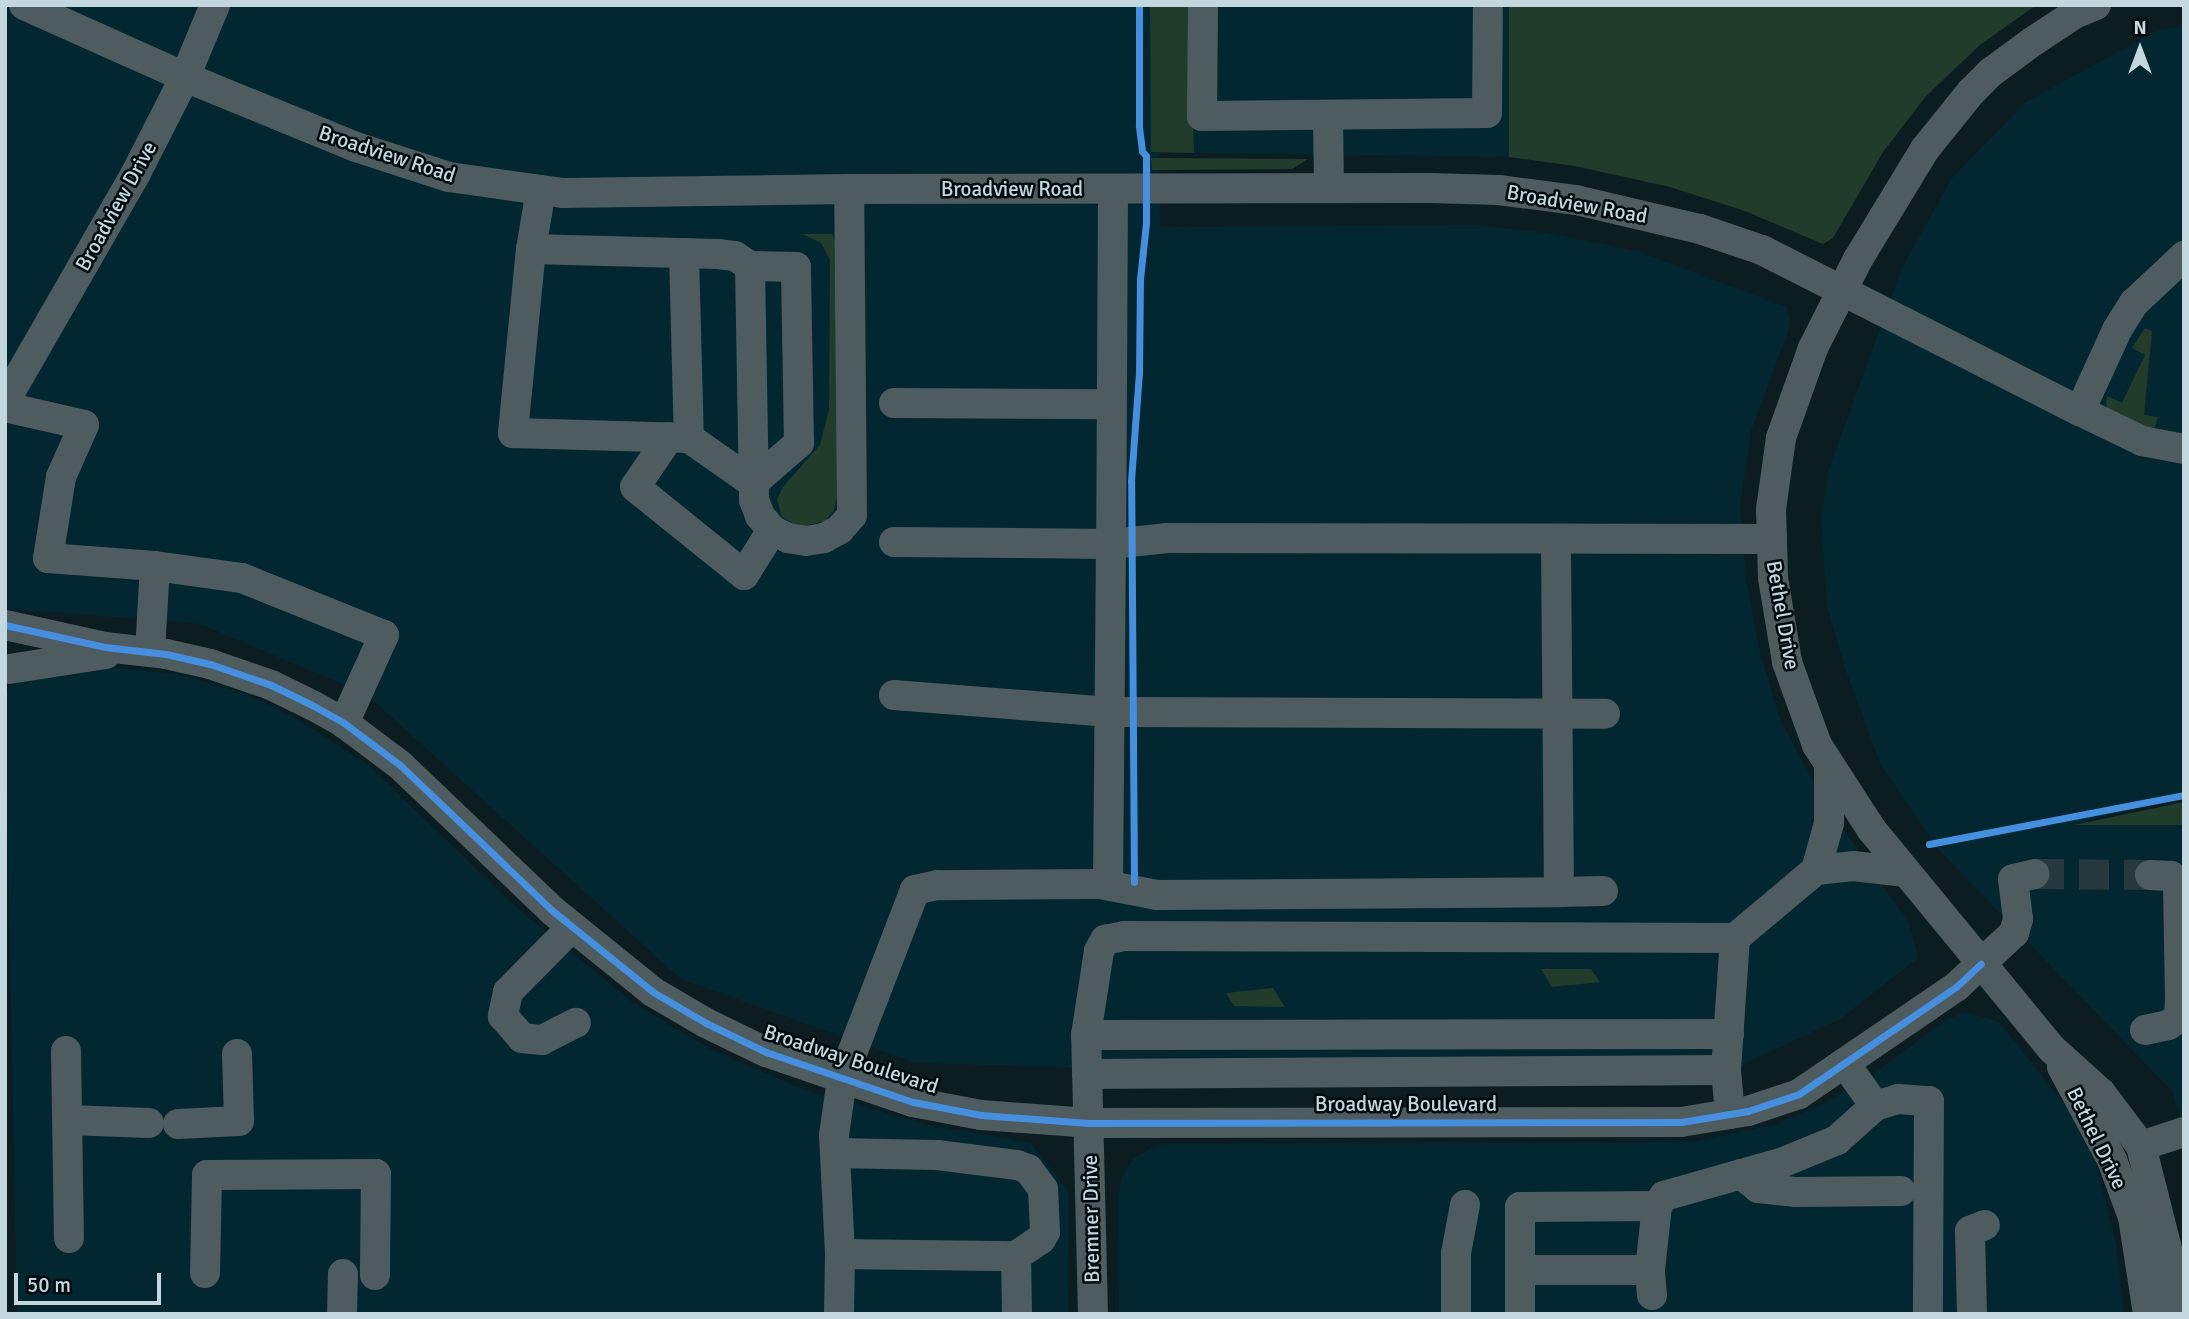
<!DOCTYPE html>
<html>
<head>
<meta charset="utf-8">
<style>
	body { margin:0 }
	#map { position:relative; width:2189px; height:1319px; overflow:hidden; background:#0c1d22; font-family:Signika,sans-serif }
	div>[style] { position:absolute }
	[style*='--x'] { left:calc(var(--x)*1px); top:calc(var(--y)*1px); width:calc(var(--w)*1px); rotate:calc(var(--a)*1deg) }
	.built>* { inset:0; background:#022731 }
	.green>* { inset:0; background:#223c2c }
	.minor-tunnel>* { height:30px; margin-top:-15px; transform-origin:0; background:repeating-linear-gradient(90deg,#27393e 0 30px,transparent 0 45px) }
	.minor>* { height:30px; margin:-15px; padding:0 15px; transform-origin:15px; border-radius:15px; background:#4e5c60 }
	.cycleway>* { height:7px; margin:-3.5px; padding:0 3.5px; transform-origin:3.5px; border-radius:3.5px; background:#468fdf }
	span { translate:-50% -50%; white-space:nowrap; text-align:center; line-height:1.15; -webkit-text-stroke:5px #000a0e; paint-order:stroke }
	.street-label { font-size:21px; color:#c3d7de }
	.frame { position:absolute; inset:0; border:7px solid #c3d7de; pointer-events:none }
	.north { position:absolute; left:2105px; top:14px; width:70px; height:70px; -webkit-text-stroke:5px #000a0e; paint-order:stroke; rotate:0deg; font-size:19px; font-weight:700; line-height:28px; text-align:center; color:#c3d7de }
	.north::after { content:''; display:block; margin:auto; width:24px; height:32px; background:#c3d7de; clip-path:polygon(50% 0,100% 100%,50% 72%,0 100%) }
	.scale { position:absolute; left:14px; top:1273px; width:147px; height:32px; box-sizing:border-box; border:4px solid #c3d7de; border-top:0; padding-left:9px; font-size:21px; line-height:24px; white-space:nowrap; color:#c3d7de; -webkit-text-stroke:5px #000a0e; paint-order:stroke }
</style>
</head>
<body>
<div id="map">
	<div class="built">
		<div style="clip-path:polygon(5px 5px,1157px 5px,1160px 227px,1476px 225px,1546px 233px,1640px 252px,1787px 307px,1790px 320px,1788px 331px,1751px 431px,1740px 506px,1746px 580px,1760px 652px,1779px 717px,1823px 801px,1909px 923px,1918px 958px,1840px 1019px,1746px 1063px,1135px 1069px,916px 1063px,681px 979px,366px 694px,198px 623px,5px 609px)"></div>
		<div style="clip-path:polygon(1190px 5px,1509px 5px,1509px 157px,1194px 153px)"></div>
		<div style="clip-path:polygon(2184px 26px,2184px 792px,2077px 824px,2184px 825px,2184px 1130px,2173px 1092px,1939px 850px,1880px 763px,1846px 671px,1827px 605px,1821px 519px,1829px 469px,1902px 268px,1952px 178px,2026px 102px,2158px 30px)"></div>
		<div style="clip-path:polygon(74px 664px,176px 674px,248px 694px,294px 717px,366px 763px,517px 908px,632px 1002px,710px 1049px,802px 1089px,933px 1126px,1031px 1143px,1069px 1193px,1068px 1314px,17px 1314px,5px 693px,25px 672px)"></div>
		<div style="clip-path:polygon(1965px 1012px,1998px 1021px,2075px 1117px,2092px 1149px,2116px 1244px,2124px 1314px,1119px 1314px,1118px 1197px,1122px 1176px,1133px 1159px,1153px 1147px,1171px 1144px,1692px 1142px,1774px 1125px,1819px 1106px,1875px 1073px,1946px 1020px)"></div>
	</div>
	<div class="green">
		<div style="clip-path:polygon(1150px 5px,1190px 5px,1194px 153px,1151px 152px)"></div>
		<div style="clip-path:polygon(1509px 5px,2036px 5px,1980px 45px,1926px 96px,1883px 152px,1833px 238px,1823px 244px,1745px 211px,1670px 187px,1575px 166px,1509px 157px)"></div>
		<div style="clip-path:polygon(1151px 158px,1308px 159px,1292px 169px,1152px 170px)"></div>
		<div style="clip-path:polygon(803px 234px,832px 234px,836px 243px,837px 495px,834px 510px,825px 521px,799px 527px,782px 517px,777px 499px,783px 487px,820px 445px,829px 409px,830px 260px,821px 243px)"></div>
		<div style="clip-path:polygon(2145px 328px,2152px 331px,2144px 415px,2158px 417px,2154px 430px,2108px 412px,2106px 403px,2107px 396px,2122px 403px,2145px 355px,2132px 348px)"></div>
		<div style="clip-path:polygon(2184px 802px,2184px 825px,2074px 825px,2122px 815px)"></div>
		<div style="clip-path:polygon(1541px 969px,1591px 969px,1600px 982px,1552px 987px)"></div>
		<div style="clip-path:polygon(1273px 988px,1285px 1007px,1234px 1006px,1226px 993px)"></div>
	</div>
	<div class="minor-tunnel">
		<div style="--x:2034;--y:874;--w:116;--a:0.5"></div>
	</div>
	<div class="minor">
		<div style="--x:24;--y:5;--w:176;--a:24.1"></div>
		<div style="--x:185;--y:77;--w:185;--a:22.3"></div>
		<div style="--x:356;--y:147;--w:98;--a:17.9"></div>
		<div style="--x:449;--y:177;--w:115;--a:8"></div>
		<div style="--x:563;--y:193;--w:286;--a:-0.8"></div>
		<div style="--x:849;--y:189;--w:581;--a:-0.1"></div>
		<div style="--x:1430;--y:188;--w:69;--a:1.7"></div>
		<div style="--x:1499;--y:190;--w:78;--a:7.4"></div>
		<div style="--x:1576;--y:200;--w:127;--a:13.2"></div>
		<div style="--x:1700;--y:229;--w:65;--a:18.7"></div>
		<div style="--x:1762;--y:250;--w:356;--a:26.9"></div>
		<div style="--x:2080;--y:411;--w:89;--a:-65.4"></div>
		<div style="--x:2117;--y:330;--w:32;--a:-58"></div>
		<div style="--x:2134;--y:303;--w:69;--a:-43.2"></div>
		<div style="--x:1203;--y:5;--w:111;--a:90.5"></div>
		<div style="--x:1202;--y:116;--w:285;--a:-0.6"></div>
		<div style="--x:1487;--y:113;--w:108;--a:-89.5"></div>
		<div style="--x:2096;--y:5;--w:22;--a:158"></div>
		<div style="--x:2076;--y:13;--w:53;--a:146.6"></div>
		<div style="--x:2032;--y:42;--w:52;--a:143.6"></div>
		<div style="--x:1990;--y:73;--w:27;--a:135"></div>
		<div style="--x:1971;--y:92;--w:73;--a:128.9"></div>
		<div style="--x:1925;--y:149;--w:129;--a:121.3"></div>
		<div style="--x:1858;--y:259;--w:100;--a:116.8"></div>
		<div style="--x:1813;--y:348;--w:96;--a:109.6"></div>
		<div style="--x:1781;--y:438;--w:72;--a:98"></div>
		<div style="--x:1771;--y:509;--w:69;--a:88.3"></div>
		<div style="--x:1773;--y:578;--w:85;--a:80.5"></div>
		<div style="--x:1787;--y:662;--w:88;--a:70.1"></div>
		<div style="--x:1817;--y:745;--w:101;--a:57.1"></div>
		<div style="--x:1872;--y:830;--w:283;--a:50.6"></div>
		<div style="--x:2052;--y:1049;--w:66;--a:41.9"></div>
		<div style="--x:2101;--y:1093;--w:66;--a:53"></div>
		<div style="--x:2141;--y:1146;--w:110;--a:75.8"></div>
		<div style="--x:2168;--y:1253;--w:61;--a:86.2"></div>
		<div style="--x:1328;--y:116;--w:72;--a:89.2"></div>
		<div style="--x:541;--y:190;--w:60;--a:99.6"></div>
		<div style="--x:531;--y:249;--w:187;--a:1.5"></div>
		<div style="--x:718;--y:254;--w:17;--a:7"></div>
		<div style="--x:735;--y:256;--w:18;--a:34"></div>
		<div style="--x:750;--y:266;--w:234;--a:89"></div>
		<div style="--x:754;--y:500;--w:17;--a:69"></div>
		<div style="--x:760;--y:516;--w:18;--a:49"></div>
		<div style="--x:772;--y:530;--w:18;--a:27"></div>
		<div style="--x:788;--y:538;--w:18;--a:9"></div>
		<div style="--x:806;--y:541;--w:18;--a:-9"></div>
		<div style="--x:824;--y:538;--w:18;--a:-29"></div>
		<div style="--x:840;--y:529;--w:18;--a:-49"></div>
		<div style="--x:852;--y:515;--w:326;--a:-90.5"></div>
		<div style="--x:1113;--y:190;--w:354;--a:90.3"></div>
		<div style="--x:1111;--y:544;--w:57;--a:-6"></div>
		<div style="--x:1168;--y:538;--w:604;--a:0.09"></div>
		<div style="--x:531;--y:249;--w:185;--a:95.6"></div>
		<div style="--x:513;--y:433;--w:176;--a:1.6"></div>
		<div style="--x:684;--y:253;--w:185;--a:88.5"></div>
		<div style="--x:689;--y:438;--w:78;--a:35.1"></div>
		<div style="--x:753;--y:483;--w:61;--a:-41"></div>
		<div style="--x:799;--y:443;--w:176;--a:-91"></div>
		<div style="--x:796;--y:267;--w:46;--a:-178.8"></div>
		<div style="--x:5;--y:401;--w:263;--a:-60.1"></div>
		<div style="--x:136;--y:173;--w:108;--a:-63"></div>
		<div style="--x:185;--y:77;--w:78;--a:-67.4"></div>
		<div style="--x:894;--y:403;--w:216;--a:0.3"></div>
		<div style="--x:5;--y:407;--w:81;--a:12.8"></div>
		<div style="--x:84;--y:425;--w:57;--a:113.9"></div>
		<div style="--x:61;--y:477;--w:82;--a:99.1"></div>
		<div style="--x:48;--y:558;--w:107;--a:4.3"></div>
		<div style="--x:2080;--y:411;--w:69;--a:25.8"></div>
		<div style="--x:2142;--y:441;--w:43;--a:10.8"></div>
		<div style="--x:669;--y:437;--w:60;--a:124.2"></div>
		<div style="--x:635;--y:487;--w:140;--a:38.9"></div>
		<div style="--x:744;--y:575;--w:53;--a:-58.1"></div>
		<div style="--x:894;--y:542;--w:217;--a:0.5"></div>
		<div style="--x:1111;--y:544;--w:332;--a:90.5"></div>
		<div style="--x:1108;--y:876;--w:11;--a:135"></div>
		<div style="--x:1100;--y:884;--w:163;--a:179.6"></div>
		<div style="--x:937;--y:885;--w:23;--a:167"></div>
		<div style="--x:915;--y:890;--w:203;--a:111.1"></div>
		<div style="--x:842;--y:1079;--w:57;--a:98.1"></div>
		<div style="--x:834;--y:1135;--w:119;--a:87.1"></div>
		<div style="--x:840;--y:1254;--w:176;--a:0.7"></div>
		<div style="--x:1016;--y:1256;--w:58;--a:89"></div>
		<div style="--x:5;--y:625;--w:102;--a:12.4"></div>
		<div style="--x:105;--y:647;--w:61;--a:6.5"></div>
		<div style="--x:166;--y:654;--w:45;--a:12.8"></div>
		<div style="--x:210;--y:664;--w:65;--a:19"></div>
		<div style="--x:271;--y:685;--w:46;--a:26"></div>
		<div style="--x:312;--y:705;--w:37;--a:29"></div>
		<div style="--x:344;--y:723;--w:70;--a:36.9"></div>
		<div style="--x:400;--y:765;--w:213;--a:43.7"></div>
		<div style="--x:554;--y:912;--w:127;--a:38.9"></div>
		<div style="--x:653;--y:992;--w:61;--a:30.3"></div>
		<div style="--x:706;--y:1023;--w:67;--a:25.8"></div>
		<div style="--x:766;--y:1052;--w:155;--a:18.8"></div>
		<div style="--x:913;--y:1102;--w:69;--a:10.8"></div>
		<div style="--x:981;--y:1115;--w:108;--a:4.2"></div>
		<div style="--x:1089;--y:1123;--w:592;--a:-0.1"></div>
		<div style="--x:1681;--y:1122;--w:68;--a:-9.3"></div>
		<div style="--x:1748;--y:1111;--w:54;--a:-18.4"></div>
		<div style="--x:1799;--y:1094;--w:190;--a:-34.3"></div>
		<div style="--x:1956;--y:987;--w:79;--a:-43"></div>
		<div style="--x:2014;--y:933;--w:15;--a:-74"></div>
		<div style="--x:2018;--y:919;--w:40;--a:-97.1"></div>
		<div style="--x:2013;--y:879;--w:22;--a:-13"></div>
		<div style="--x:150;--y:652;--w:86;--a:-86.7"></div>
		<div style="--x:155;--y:566;--w:88;--a:7.9"></div>
		<div style="--x:242;--y:578;--w:153;--a:21.9"></div>
		<div style="--x:384;--y:635;--w:97;--a:114.4"></div>
		<div style="--x:9;--y:669;--w:98;--a:-8.8"></div>
		<div style="--x:894;--y:695;--w:217;--a:4.5"></div>
		<div style="--x:1110;--y:712;--w:495;--a:0.2"></div>
		<div style="--x:1816;--y:870;--w:49;--a:-74.5"></div>
		<div style="--x:1829;--y:823;--w:59;--a:-90"></div>
		<div style="--x:1100;--y:884;--w:58;--a:10.9"></div>
		<div style="--x:1157;--y:895;--w:402;--a:-0.4"></div>
		<div style="--x:1559;--y:892;--w:353;--a:-90.5"></div>
		<div style="--x:1559;--y:892;--w:44;--a:-1.3"></div>
		<div style="--x:572;--y:927;--w:91;--a:134.6"></div>
		<div style="--x:508;--y:992;--w:25;--a:102"></div>
		<div style="--x:503;--y:1016;--w:29;--a:49"></div>
		<div style="--x:522;--y:1038;--w:20;--a:6"></div>
		<div style="--x:542;--y:1040;--w:38;--a:-27"></div>
		<div style="--x:2145;--y:1030;--w:24;--a:-12"></div>
		<div style="--x:2168;--y:1025;--w:13;--a:-32"></div>
		<div style="--x:2179;--y:1018;--w:19;--a:-87"></div>
		<div style="--x:2180;--y:999;--w:118;--a:-91"></div>
		<div style="--x:2178;--y:881;--w:9;--a:-144"></div>
		<div style="--x:2171;--y:876;--w:21;--a:-177"></div>
		<div style="--x:1086;--y:1035;--w:643;--a:-0.09"></div>
		<div style="--x:66;--y:1051;--w:187;--a:89.1"></div>
		<div style="--x:1846;--y:1065;--w:50;--a:54.7"></div>
		<div style="--x:1875;--y:1106;--w:24;--a:-17"></div>
		<div style="--x:1898;--y:1099;--w:31;--a:4"></div>
		<div style="--x:1929;--y:1101;--w:213;--a:90.3"></div>
		<div style="--x:2062;--y:1067;--w:106;--a:61.7"></div>
		<div style="--x:2112;--y:1160;--w:61;--a:69.8"></div>
		<div style="--x:2133;--y:1217;--w:98;--a:81.2"></div>
		<div style="--x:1087;--y:1074;--w:639;--a:-0.36"></div>
		<div style="--x:1730;--y:1114;--w:44;--a:-95.2"></div>
		<div style="--x:1726;--y:1070;--w:132;--a:-86.1"></div>
		<div style="--x:68;--y:1120;--w:81;--a:2.1"></div>
		<div style="--x:178;--y:1124;--w:61;--a:-2.8"></div>
		<div style="--x:239;--y:1121;--w:67;--a:-91.7"></div>
		<div style="--x:2141;--y:1146;--w:45;--a:-18"></div>
		<div style="--x:835;--y:1153;--w:102;--a:1.1"></div>
		<div style="--x:937;--y:1155;--w:81;--a:7.1"></div>
		<div style="--x:1017;--y:1165;--w:12;--a:20"></div>
		<div style="--x:1028;--y:1169;--w:25;--a:53"></div>
		<div style="--x:1043;--y:1189;--w:43;--a:87.3"></div>
		<div style="--x:1045;--y:1232;--w:8;--a:120"></div>
		<div style="--x:1041;--y:1239;--w:30;--a:146"></div>
		<div style="--x:1741;--y:1174;--w:22;--a:39"></div>
		<div style="--x:1758;--y:1188;--w:37;--a:6"></div>
		<div style="--x:1795;--y:1192;--w:106;--a:-0.5"></div>
		<div style="--x:1521;--y:1270;--w:129;--a:0"></div>
		<div style="--x:205;--y:1273;--w:98;--a:-88.8"></div>
		<div style="--x:207;--y:1175;--w:169;--a:-0.3"></div>
		<div style="--x:376;--y:1174;--w:101;--a:90.6"></div>
		<div style="--x:1652;--y:1295;--w:25;--a:-95"></div>
		<div style="--x:1650;--y:1270;--w:64;--a:-83.8"></div>
		<div style="--x:1657;--y:1206;--w:12;--a:-55"></div>
		<div style="--x:1664;--y:1196;--w:122;--a:-15.8"></div>
		<div style="--x:1781;--y:1163;--w:61;--a:-22.3"></div>
		<div style="--x:1837;--y:1140;--w:51;--a:-41.8"></div>
		<div style="--x:342;--y:1314;--w:40;--a:-88.6"></div>
		<div style="--x:839;--y:1314;--w:60;--a:-89"></div>
		<div style="--x:1093;--y:1314;--w:279;--a:-91.4"></div>
		<div style="--x:1086;--y:1035;--w:85;--a:-81.2"></div>
		<div style="--x:1099;--y:951;--w:13;--a:-61"></div>
		<div style="--x:1105;--y:940;--w:19;--a:-12"></div>
		<div style="--x:1124;--y:936;--w:611;--a:0.19"></div>
		<div style="--x:1735;--y:938;--w:106;--a:-40"></div>
		<div style="--x:1816;--y:870;--w:37;--a:-6"></div>
		<div style="--x:1853;--y:866;--w:53;--a:6.5"></div>
		<div style="--x:1456;--y:1314;--w:61;--a:-90"></div>
		<div style="--x:1456;--y:1253;--w:49;--a:-79.4"></div>
		<div style="--x:1520;--y:1314;--w:107;--a:-90"></div>
		<div style="--x:1520;--y:1207;--w:137;--a:-0.4"></div>
		<div style="--x:1972;--y:1314;--w:83;--a:-91.4"></div>
		<div style="--x:1970;--y:1231;--w:16;--a:-22"></div>
	</div>
	<div class="cycleway">
		<div style="--x:5;--y:625;--w:102;--a:12.4"></div>
		<div style="--x:105;--y:647;--w:61;--a:6.5"></div>
		<div style="--x:166;--y:654;--w:45;--a:12.8"></div>
		<div style="--x:210;--y:664;--w:65;--a:19"></div>
		<div style="--x:271;--y:685;--w:46;--a:26"></div>
		<div style="--x:312;--y:705;--w:37;--a:29"></div>
		<div style="--x:344;--y:723;--w:70;--a:36.9"></div>
		<div style="--x:400;--y:765;--w:213;--a:43.7"></div>
		<div style="--x:554;--y:912;--w:127;--a:38.9"></div>
		<div style="--x:653;--y:992;--w:61;--a:30.3"></div>
		<div style="--x:706;--y:1023;--w:67;--a:25.8"></div>
		<div style="--x:766;--y:1052;--w:155;--a:18.8"></div>
		<div style="--x:913;--y:1102;--w:69;--a:10.8"></div>
		<div style="--x:981;--y:1115;--w:108;--a:4.2"></div>
		<div style="--x:1089;--y:1123;--w:592;--a:-0.1"></div>
		<div style="--x:1681;--y:1122;--w:68;--a:-9.3"></div>
		<div style="--x:1748;--y:1111;--w:54;--a:-18.4"></div>
		<div style="--x:1799;--y:1094;--w:190;--a:-34.3"></div>
		<div style="--x:1956;--y:987;--w:34;--a:-43"></div>
		<div style="--x:1929;--y:844;--w:260;--a:-10.9"></div>
		<div style="--x:1134;--y:882;--w:401;--a:-90.4"></div>
		<div style="--x:1131;--y:481;--w:108;--a:-85.8"></div>
		<div style="--x:1139;--y:373;--w:94;--a:-89.4"></div>
		<div style="--x:1140;--y:279;--w:56;--a:-83.9"></div>
		<div style="--x:1146;--y:223;--w:67;--a:-90"></div>
		<div style="--x:1146;--y:156;--w:6;--a:-129"></div>
		<div style="--x:1142;--y:151;--w:26;--a:-97"></div>
		<div style="--x:1139;--y:125;--w:120;--a:-90"></div>
	</div>
	<div class="street-label">
		<span style="left:387px;top:154px;rotate:18deg">Broadview Road</span>
		<span style="left:1012px;top:189px">Broadview Road</span>
		<span style="left:1577px;top:204px;rotate:10deg">Broadview Road</span>
		<span style="left:116px;top:206px;rotate:-61deg">Broadview Drive</span>
		<span style="left:1783px;top:615px;rotate:80deg">Bethel Drive</span>
		<span style="left:851px;top:1059px;rotate:18deg">Broadway Boulevard</span>
		<span style="left:1406px;top:1104px">Broadway Boulevard</span>
		<span style="left:2097px;top:1138px;rotate:64deg">Bethel Drive</span>
		<span style="left:1091px;top:1219px;rotate:-91deg">Bremner Drive</span>
	</div>
	<div class="frame"></div>
	<div class="north">N</div>
	<div class="scale">50 m</div>
</div>
</body>
</html>
